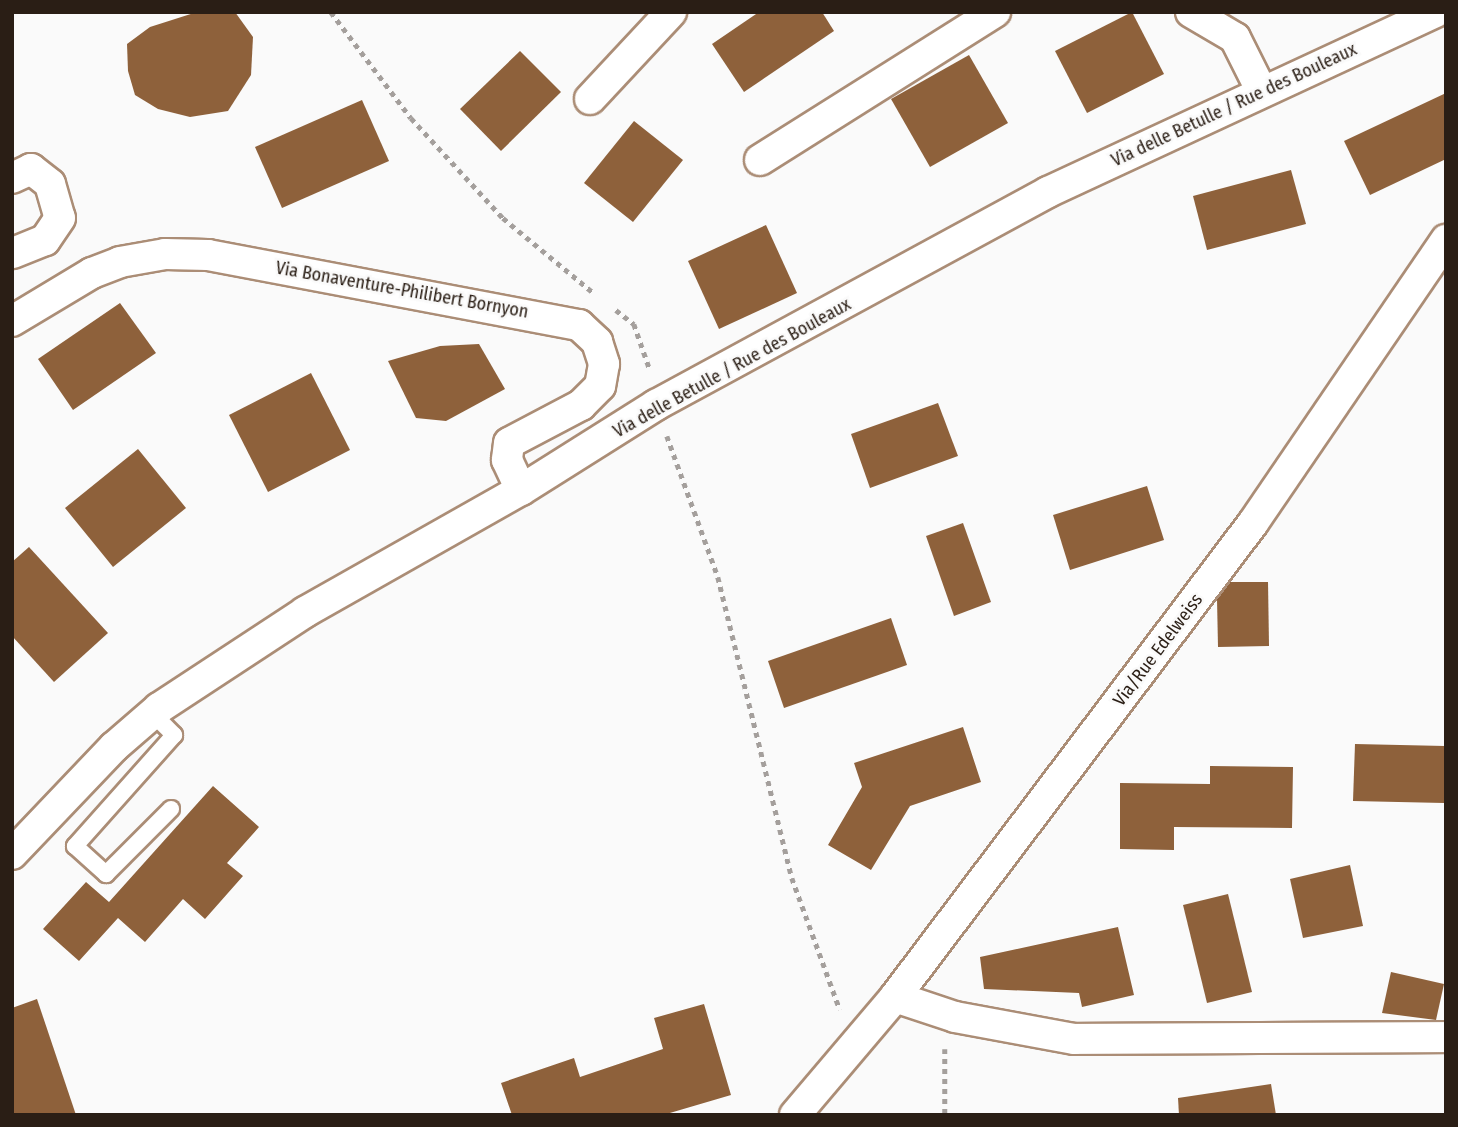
<!DOCTYPE html>
<html>
<head>
<meta charset="utf-8">
<style>
	body { margin:0 }
	#map { position:relative; width:1458px; height:1127px; overflow:hidden; background:#fafafa; font-family:"Fira Sans Condensed",sans-serif }
	div>[style] { position:absolute }
	[style*='--x'] { left:calc(var(--x)*1px); top:calc(var(--y)*1px); width:calc(var(--w)*1px); rotate:calc(var(--a)*1deg) }
	.building>* { inset:0; background:#8e613b }
	.path>* { height:4.5px; margin-top:-2.25px; transform-origin:0; background:repeating-linear-gradient(90deg,#a49f9c 0 5px,transparent 0 10px) }
	.roads { filter:drop-shadow(2px 0 #ab8d76) drop-shadow(-2px 0 #ab8d76) drop-shadow(0 2px #ab8d76) drop-shadow(0 -2px #ab8d76) }
	.service>* { height:16px; margin:-8px; padding:0 8px; transform-origin:8px; border-radius:8px; background:#fff }
	.minor>* { height:30px; margin:-15px; padding:0 15px; transform-origin:15px; border-radius:15px; background:#fff }
	span { translate:-50% -50%; white-space:nowrap; text-align:center; line-height:1.15; -webkit-text-stroke:5px #fafafa; paint-order:stroke }
	.street-label { font-size:18px; color:#2a1e15 }
	.frame { position:absolute; inset:0; border:14px solid #2a1e15; pointer-events:none }
</style>
</head>
<body>
<div id="map">
	<div class="building">
		<div style="clip-path:polygon(197px 12px,235px 12px,253px 37px,251px 75px,228px 111px,190px 117px,158px 109px,135px 95px,128px 71px,127px 44px,150px 27px)"></div>
		<div style="clip-path:polygon(759px 12px,822px 12px,834px 31px,744px 92px,712px 44px)"></div>
		<div style="clip-path:polygon(1132px 12px,1164px 74px,1087px 113px,1055px 51px)"></div>
		<div style="clip-path:polygon(520px 51px,561px 92px,501px 151px,460px 109px)"></div>
		<div style="clip-path:polygon(969px 55px,1008px 123px,930px 167px,891px 99px)"></div>
		<div style="clip-path:polygon(1446px 93px,1446px 159px,1370px 195px,1344px 141px)"></div>
		<div style="clip-path:polygon(362px 100px,389px 161px,282px 208px,255px 147px)"></div>
		<div style="clip-path:polygon(634px 121px,683px 160px,633px 222px,584px 183px)"></div>
		<div style="clip-path:polygon(1291px 170px,1306px 224px,1207px 250px,1193px 196px)"></div>
		<div style="clip-path:polygon(766px 225px,797px 293px,719px 329px,688px 261px)"></div>
		<div style="clip-path:polygon(120px 303px,156px 353px,73px 410px,38px 359px)"></div>
		<div style="clip-path:polygon(479px 344px,505px 389px,446px 421px,416px 418px,388px 361px,440px 346px)"></div>
		<div style="clip-path:polygon(311px 373px,350px 450px,268px 492px,229px 415px)"></div>
		<div style="clip-path:polygon(938px 403px,958px 456px,870px 488px,851px 434px)"></div>
		<div style="clip-path:polygon(138px 449px,186px 508px,113px 567px,65px 508px)"></div>
		<div style="clip-path:polygon(1147px 486px,1164px 540px,1070px 570px,1053px 515px)"></div>
		<div style="clip-path:polygon(963px 523px,991px 602px,954px 616px,926px 536px)"></div>
		<div style="clip-path:polygon(29px 547px,108px 633px,54px 682px,12px 636px,12px 562px)"></div>
		<div style="clip-path:polygon(1230px 582px,1268px 582px,1269px 646px,1218px 647px,1217px 599px)"></div>
		<div style="clip-path:polygon(891px 618px,907px 665px,784px 708px,768px 661px)"></div>
		<div style="clip-path:polygon(963px 727px,981px 782px,910px 806px,871px 870px,828px 845px,862px 787px,854px 763px)"></div>
		<div style="clip-path:polygon(1355px 744px,1445px 746px,1444px 803px,1353px 801px)"></div>
		<div style="clip-path:polygon(1210px 766px,1293px 767px,1292px 828px,1174px 827px,1174px 850px,1120px 849px,1120px 783px,1210px 784px)"></div>
		<div style="clip-path:polygon(213px 786px,259px 827px,227px 863px,243px 876px,205px 919px,183px 899px,145px 942px,118px 918px,79px 961px,43px 929px,86px 882px,109px 902px)"></div>
		<div style="clip-path:polygon(1350px 865px,1363px 926px,1303px 938px,1290px 879px)"></div>
		<div style="clip-path:polygon(1228px 894px,1252px 992px,1207px 1003px,1183px 905px)"></div>
		<div style="clip-path:polygon(1118px 927px,1134px 995px,1082px 1007px,1079px 993px,984px 989px,980px 957px)"></div>
		<div style="clip-path:polygon(1391px 972px,1444px 984px,1436px 1020px,1382px 1013px)"></div>
		<div style="clip-path:polygon(37px 999px,76px 1115px,12px 1115px,12px 1008px)"></div>
		<div style="clip-path:polygon(704px 1004px,731px 1095px,663px 1115px,512px 1115px,501px 1083px,574px 1058px,580px 1077px,663px 1049px,654px 1018px)"></div>
		<div style="clip-path:polygon(1271px 1084px,1276px 1115px,1179px 1115px,1178px 1098px)"></div>
	</div>
	<div class="path">
		<div style="--x:331;--y:12;--w:133;--a:53"></div>
		<div style="--x:411;--y:118;--w:136;--a:47.4"></div>
		<div style="--x:503;--y:218;--w:119;--a:39.6"></div>
		<div style="--x:616;--y:310;--w:23;--a:38"></div>
		<div style="--x:634;--y:324;--w:49;--a:70.8"></div>
		<div style="--x:667;--y:436;--w:150;--a:70.1"></div>
		<div style="--x:718;--y:577;--w:310;--a:76.2"></div>
		<div style="--x:792;--y:878;--w:140;--a:70"></div>
		<div style="--x:945;--y:1049;--w:66;--a:90"></div>
	</div>
	<div class="roads">
		<div class="service">
			<div style="--x:153;--y:714;--w:30;--a:45"></div>
			<div style="--x:174;--y:735;--w:149;--a:131.7"></div>
			<div style="--x:75;--y:846;--w:42;--a:42.1"></div>
			<div style="--x:106;--y:874;--w:92;--a:-45"></div>
		</div>
		<div class="minor">
			<div style="--x:1191;--y:12;--w:51;--a:30.6"></div>
			<div style="--x:1235;--y:38;--w:58;--a:63.4"></div>
			<div style="--x:590;--y:99;--w:119;--a:-47"></div>
			<div style="--x:760;--y:160;--w:278;--a:-32.2"></div>
			<div style="--x:12;--y:178;--w:21;--a:-25"></div>
			<div style="--x:31;--y:169;--w:24;--a:38"></div>
			<div style="--x:50;--y:184;--w:35;--a:74"></div>
			<div style="--x:60;--y:218;--w:27;--a:124"></div>
			<div style="--x:45;--y:240;--w:35;--a:158"></div>
			<div style="--x:12;--y:321;--w:93;--a:-31"></div>
			<div style="--x:92;--y:273;--w:30;--a:-21"></div>
			<div style="--x:120;--y:262;--w:46;--a:-10.1"></div>
			<div style="--x:165;--y:254;--w:43;--a:1.3"></div>
			<div style="--x:208;--y:255;--w:378;--a:10.7"></div>
			<div style="--x:579;--y:325;--w:25;--a:43"></div>
			<div style="--x:597;--y:342;--w:23;--a:72"></div>
			<div style="--x:604;--y:364;--w:22;--a:100"></div>
			<div style="--x:600;--y:386;--w:27;--a:135"></div>
			<div style="--x:581;--y:405;--w:81;--a:152.2"></div>
			<div style="--x:509;--y:443;--w:17;--a:97"></div>
			<div style="--x:507;--y:460;--w:33;--a:65"></div>
			<div style="--x:12;--y:854;--w:148;--a:-46.4"></div>
			<div style="--x:114;--y:747;--w:60;--a:-40.9"></div>
			<div style="--x:159;--y:708;--w:175;--a:-33.3"></div>
			<div style="--x:305;--y:612;--w:248;--a:-29.5"></div>
			<div style="--x:521;--y:490;--w:160;--a:-32.2"></div>
			<div style="--x:656;--y:405;--w:446;--a:-28.5"></div>
			<div style="--x:1048;--y:192;--w:428;--a:-24.9"></div>
			<div style="--x:895;--y:997;--w:63;--a:18.4"></div>
			<div style="--x:955;--y:1017;--w:121;--a:10.5"></div>
			<div style="--x:1074;--y:1039;--w:372;--a:-0.3"></div>
			<div style="--x:795;--y:1115;--w:155;--a:-49.7"></div>
			<div style="--x:895;--y:997;--w:594;--a:-52.94"></div>
			<div style="--x:1253;--y:523;--w:343;--a:-55.7"></div>
		</div>
	</div>
	<div class="street-label">
		<span style="left:1234px;top:105px;rotate:-25deg">Via delle Betulle / Rue des Bouleaux</span>
		<span style="left:402px;top:290px;rotate:10deg">Via Bonaventure-Philibert Bornyon</span>
		<span style="left:732px;top:368px;rotate:-29deg">Via delle Betulle / Rue des Bouleaux</span>
		<span style="left:1158px;top:650px;rotate:-53deg">Via/Rue Edelweiss</span>
	</div>
	<div class="frame"></div>
</div>
</body>
</html>
